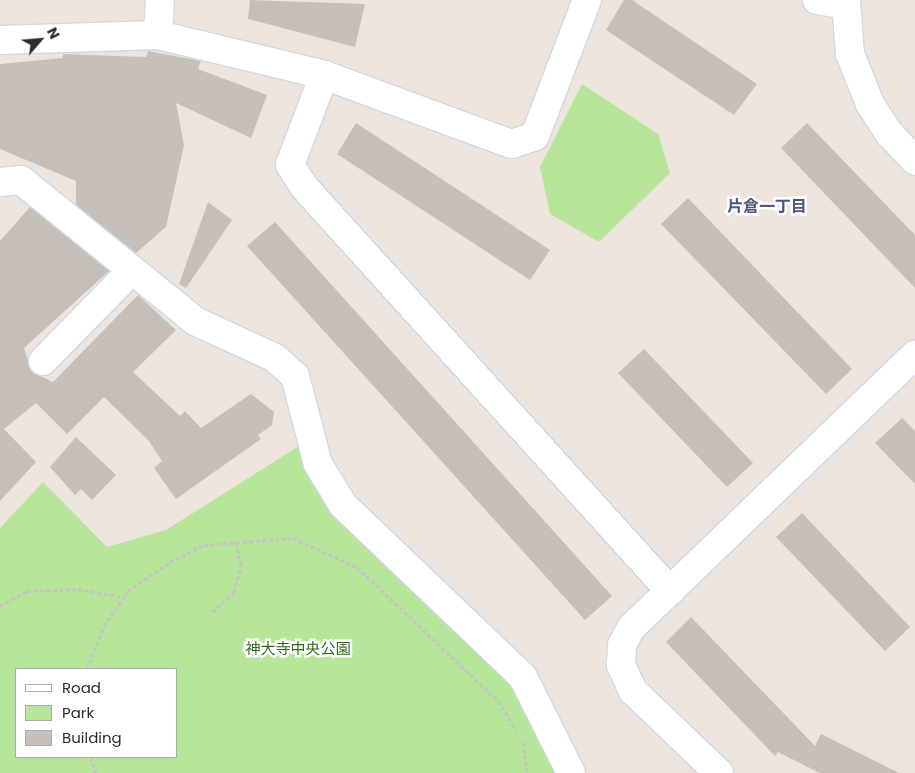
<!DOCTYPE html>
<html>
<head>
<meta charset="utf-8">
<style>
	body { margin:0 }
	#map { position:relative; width:915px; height:773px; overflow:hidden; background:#ede5dd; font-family:Poppins,"Noto Sans JP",sans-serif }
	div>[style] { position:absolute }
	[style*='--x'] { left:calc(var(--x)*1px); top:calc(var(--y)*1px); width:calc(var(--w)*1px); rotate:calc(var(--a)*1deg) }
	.green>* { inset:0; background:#b7e599 }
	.building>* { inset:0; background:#c6c0b9 }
	.path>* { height:3px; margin-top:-1.5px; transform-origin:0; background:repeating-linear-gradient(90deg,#c4c4c4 0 4px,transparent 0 6.5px) }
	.roads { filter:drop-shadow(1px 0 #d2d7e4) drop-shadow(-1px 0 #d2d7e4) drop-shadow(0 1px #d2d7e4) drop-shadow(0 -1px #d2d7e4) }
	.minor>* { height:28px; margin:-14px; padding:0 14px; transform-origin:14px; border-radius:14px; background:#fff }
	span { translate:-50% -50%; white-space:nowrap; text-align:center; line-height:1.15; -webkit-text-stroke:5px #fff; paint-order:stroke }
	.park-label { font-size:15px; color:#2e6a19 }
	.neighbourhood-label { font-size:16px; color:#4a567d; font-weight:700 }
	.legend { position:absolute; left:15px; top:668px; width:162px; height:90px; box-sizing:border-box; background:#fff; border:1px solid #aaa; margin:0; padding:6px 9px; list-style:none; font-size:15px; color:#2b2b2b }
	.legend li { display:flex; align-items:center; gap:10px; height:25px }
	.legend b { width:25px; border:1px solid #aaa }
	.north { position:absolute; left:15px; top:15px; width:50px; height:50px; -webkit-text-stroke:4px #fff; paint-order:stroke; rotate:63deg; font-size:14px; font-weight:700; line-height:20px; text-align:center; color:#2b2b2b }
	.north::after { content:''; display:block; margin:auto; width:18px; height:22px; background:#2b2b2b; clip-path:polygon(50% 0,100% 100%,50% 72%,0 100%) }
</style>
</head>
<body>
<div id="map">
	<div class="green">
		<div style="clip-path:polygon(582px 84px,658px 134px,670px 173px,599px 242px,550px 214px,540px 167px)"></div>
		<div style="clip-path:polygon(evenodd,299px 446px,515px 684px,559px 773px,0 773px,0 528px,43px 482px,107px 547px,166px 530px,299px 446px,16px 669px,176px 669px,176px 757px,16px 757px,16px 669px)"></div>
	</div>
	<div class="building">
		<div style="clip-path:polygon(250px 0,365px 4px,355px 47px,248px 19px)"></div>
		<div style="clip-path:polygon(624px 0,632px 0,757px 84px,734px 115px,606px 30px)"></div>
		<div style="clip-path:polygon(148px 51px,201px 61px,198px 69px,267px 95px,251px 138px,176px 103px,184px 145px,166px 227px,136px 253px,76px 205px,76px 181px,0 149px,0 64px,63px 58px,63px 54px,146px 57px)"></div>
		<div style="clip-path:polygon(356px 123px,550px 250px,530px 280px,337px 154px)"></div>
		<div style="clip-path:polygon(807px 123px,915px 235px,915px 288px,781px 148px)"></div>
		<div style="clip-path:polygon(688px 198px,852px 369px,826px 394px,661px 224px)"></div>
		<div style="clip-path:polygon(208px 202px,232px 220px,186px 288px,179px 284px)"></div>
		<div style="clip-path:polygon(30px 207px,109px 271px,24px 348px,32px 372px,53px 382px,138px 295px,176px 330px,133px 372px,180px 416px,185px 411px,201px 428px,251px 394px,274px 412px,272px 425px,258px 435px,261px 439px,176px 499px,154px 468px,162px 461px,149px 441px,104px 397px,67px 434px,36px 403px,4px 429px,36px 462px,0 501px,0 241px)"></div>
		<div style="clip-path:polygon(275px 222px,612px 596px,585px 620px,247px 246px)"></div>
		<div style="clip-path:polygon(644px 349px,753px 463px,727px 487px,618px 373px)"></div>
		<div style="clip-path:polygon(902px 418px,915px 431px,915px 484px,875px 443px)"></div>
		<div style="clip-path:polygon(76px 437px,116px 475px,92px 500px,81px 489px,75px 495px,50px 467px)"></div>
		<div style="clip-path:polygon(802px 513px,910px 627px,885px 651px,776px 537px)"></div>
		<div style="clip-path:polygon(691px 617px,815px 746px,821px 734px,899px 773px,820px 773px,778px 752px,775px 756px,666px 642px)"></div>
	</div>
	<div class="path">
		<div style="--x:0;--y:606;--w:31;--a:-29"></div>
		<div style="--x:27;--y:591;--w:51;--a:-2.2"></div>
		<div style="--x:78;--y:589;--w:46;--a:10.1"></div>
		<div style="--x:212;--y:612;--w:30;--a:-42"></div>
		<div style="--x:234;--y:592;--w:28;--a:-75"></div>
		<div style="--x:241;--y:565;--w:26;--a:-103"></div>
		<div style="--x:87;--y:669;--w:46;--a:-68.4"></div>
		<div style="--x:104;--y:626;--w:42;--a:-55.6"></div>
		<div style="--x:128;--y:591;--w:51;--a:-34.6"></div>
		<div style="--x:170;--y:562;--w:38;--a:-27"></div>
		<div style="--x:204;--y:545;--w:89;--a:-4.5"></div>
		<div style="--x:293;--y:538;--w:70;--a:24.4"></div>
		<div style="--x:357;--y:567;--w:195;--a:43.5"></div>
		<div style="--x:498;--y:701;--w:34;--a:58"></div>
		<div style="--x:523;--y:742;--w:31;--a:83"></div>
		<div style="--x:91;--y:757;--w:17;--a:73"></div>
	</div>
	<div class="roads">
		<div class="minor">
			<div style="--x:817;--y:0;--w:29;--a:10"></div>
			<div style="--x:846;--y:0;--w:54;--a:85.8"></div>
			<div style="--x:850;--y:54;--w:54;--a:68.2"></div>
			<div style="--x:870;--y:104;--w:35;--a:57"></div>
			<div style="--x:889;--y:133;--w:38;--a:47"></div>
			<div style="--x:158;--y:35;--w:35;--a:-87"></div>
			<div style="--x:0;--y:40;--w:158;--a:-1.8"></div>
			<div style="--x:158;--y:35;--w:171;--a:13.5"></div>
			<div style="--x:324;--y:75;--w:200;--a:20.2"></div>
			<div style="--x:512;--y:144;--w:24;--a:-19"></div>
			<div style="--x:535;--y:136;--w:146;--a:-69.1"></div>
			<div style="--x:324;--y:75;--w:96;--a:110.7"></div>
			<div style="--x:290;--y:165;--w:27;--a:57"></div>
			<div style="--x:305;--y:188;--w:544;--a:47.83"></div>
			<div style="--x:0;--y:182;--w:21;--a:-5"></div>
			<div style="--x:21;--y:180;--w:224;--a:39"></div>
			<div style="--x:195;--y:321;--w:88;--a:24.8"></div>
			<div style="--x:275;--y:358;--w:27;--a:42"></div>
			<div style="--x:295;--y:376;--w:91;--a:75.4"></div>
			<div style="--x:318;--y:464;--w:48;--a:58.6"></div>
			<div style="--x:343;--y:505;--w:249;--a:43.7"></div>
			<div style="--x:523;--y:677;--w:107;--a:63.4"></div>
			<div style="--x:43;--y:361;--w:126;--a:-45.6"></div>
			<div style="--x:719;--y:773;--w:119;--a:-136.4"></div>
			<div style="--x:633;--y:691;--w:29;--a:-115"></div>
			<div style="--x:621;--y:665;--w:20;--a:-87"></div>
			<div style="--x:622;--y:645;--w:19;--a:-62"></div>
			<div style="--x:631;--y:628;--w:394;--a:-43.9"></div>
		</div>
	</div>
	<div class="park-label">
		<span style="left:298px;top:649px">神大寺中央公園</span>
	</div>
	<div class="neighbourhood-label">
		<span style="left:767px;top:207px">片倉一丁目</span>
	</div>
	<ul class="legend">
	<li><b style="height:6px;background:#fff"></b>Road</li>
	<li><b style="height:14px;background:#b7e599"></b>Park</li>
	<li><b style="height:14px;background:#c6c0b9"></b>Building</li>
	</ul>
	<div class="north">N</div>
</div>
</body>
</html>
